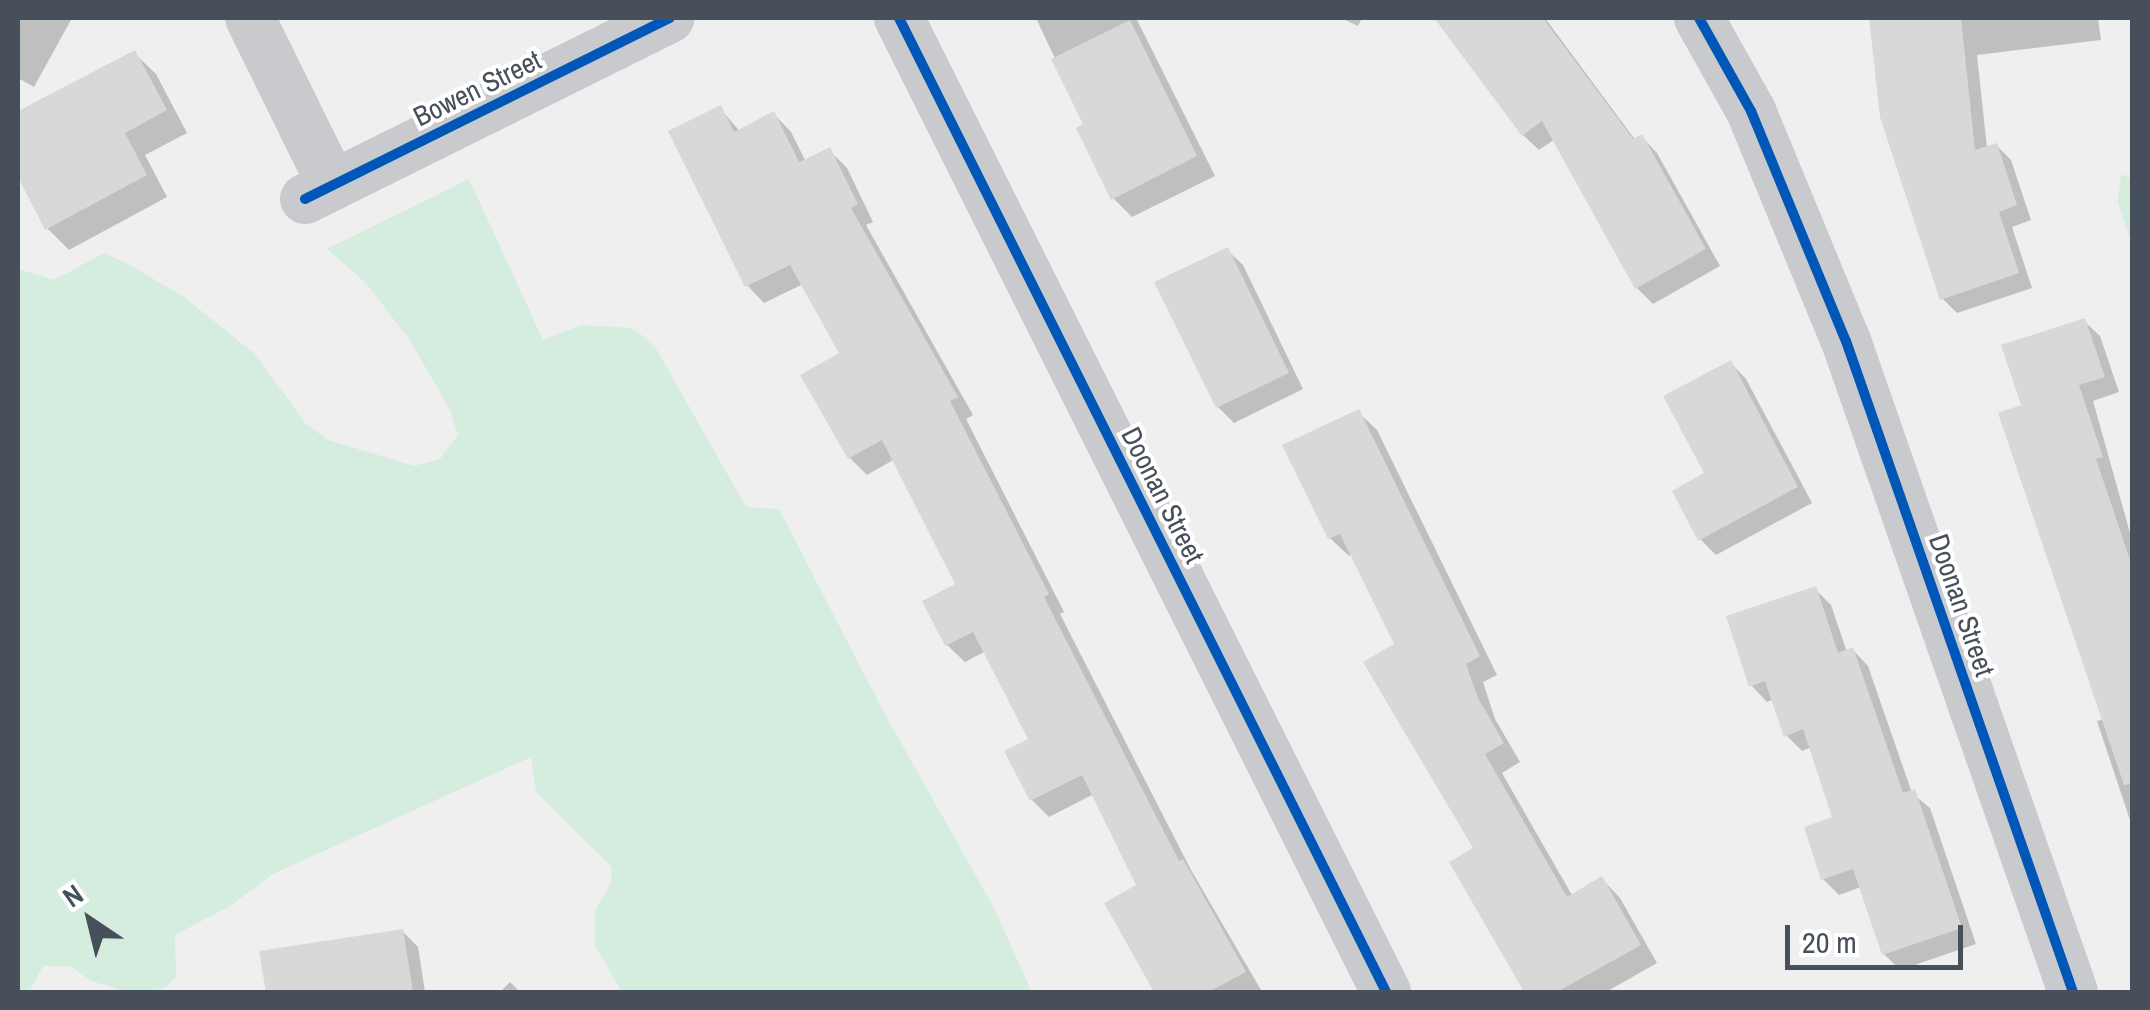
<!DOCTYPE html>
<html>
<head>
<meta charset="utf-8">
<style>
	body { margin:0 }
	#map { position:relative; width:2150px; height:1010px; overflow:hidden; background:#efefef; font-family:"Archivo Narrow",sans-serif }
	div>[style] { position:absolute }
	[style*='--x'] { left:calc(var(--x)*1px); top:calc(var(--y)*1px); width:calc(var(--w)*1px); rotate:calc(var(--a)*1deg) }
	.green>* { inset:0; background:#d4edde }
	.shadow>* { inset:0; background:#0003 }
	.building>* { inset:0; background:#d8d8d9 }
	.street>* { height:50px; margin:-25px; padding:0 25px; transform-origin:25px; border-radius:25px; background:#c9cacd }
	.cycleway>* { height:10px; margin:-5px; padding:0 5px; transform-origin:5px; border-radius:5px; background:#0057b8 }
	span { translate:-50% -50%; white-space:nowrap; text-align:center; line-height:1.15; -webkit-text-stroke:8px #fff; paint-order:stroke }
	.street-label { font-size:28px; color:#47505a }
	.frame { position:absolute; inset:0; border:20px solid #47505a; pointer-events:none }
	.north { position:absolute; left:40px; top:870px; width:100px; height:100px; -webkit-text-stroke:8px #fff; paint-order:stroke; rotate:325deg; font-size:28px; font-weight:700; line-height:40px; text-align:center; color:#47505a }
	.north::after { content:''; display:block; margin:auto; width:35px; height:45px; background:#47505a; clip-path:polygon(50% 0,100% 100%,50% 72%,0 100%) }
	.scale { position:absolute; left:1785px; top:925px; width:178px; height:45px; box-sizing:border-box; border:5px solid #47505a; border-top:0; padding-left:12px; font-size:30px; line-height:35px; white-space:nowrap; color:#47505a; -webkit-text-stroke:8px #fff; paint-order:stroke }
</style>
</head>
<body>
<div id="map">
	<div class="green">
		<div style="clip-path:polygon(2121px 174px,2132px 179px,2132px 246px,2118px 202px)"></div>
		<div style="clip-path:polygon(469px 179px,543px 340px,581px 325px,631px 328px,643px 336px,657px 350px,746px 507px,779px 509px,882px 709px,994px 908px,1032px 992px,622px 992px,595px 946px,595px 911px,611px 883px,612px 867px,536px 792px,531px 757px,273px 874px,230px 906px,175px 935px,176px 977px,164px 989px,128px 992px,91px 981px,70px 966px,43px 966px,29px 992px,18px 992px,18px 269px,54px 280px,104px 253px,130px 265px,184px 297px,255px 354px,305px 423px,328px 440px,414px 466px,440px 459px,458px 435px,450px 410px,411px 342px,366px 283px,327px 249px)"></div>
	</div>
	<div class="shadow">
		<div style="clip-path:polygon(18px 18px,72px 18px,34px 87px,18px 78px)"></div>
		<div style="clip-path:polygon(1036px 18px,1136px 18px,1215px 176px,1132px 217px,1113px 198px,1086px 125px)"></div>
		<div style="clip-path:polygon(1341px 18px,1362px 18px,1358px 26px)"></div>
		<div style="clip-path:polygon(1458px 18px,1545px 18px,1636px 141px,1642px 137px,1657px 153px,1720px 266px,1653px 304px,1637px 288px,1555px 139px,1539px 150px,1523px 135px,1445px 27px)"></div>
		<div style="clip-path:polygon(1871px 18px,2098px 18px,2101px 40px,1977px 55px,1987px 148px,1996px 145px,2011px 160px,2031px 220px,2012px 227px,2032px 288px,1957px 313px,1942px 298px,1882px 116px)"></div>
		<div style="clip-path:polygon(134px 53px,156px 74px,187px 133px,145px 155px,167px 197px,69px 250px,47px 228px,18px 172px,18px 114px)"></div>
		<div style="clip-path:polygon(720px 108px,740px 132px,774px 114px,791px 132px,806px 162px,829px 150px,847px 168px,873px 222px,866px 225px,973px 415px,966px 419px,1064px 612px,1060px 614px,1191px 870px,1261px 990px,1157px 992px,1107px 904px,1140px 886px,1094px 794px,1049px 817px,1032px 800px,1032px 740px,986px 651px,965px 662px,947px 645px,926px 602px,959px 585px,895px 459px,867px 475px,850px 458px,842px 354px,803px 284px,764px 303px,747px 285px)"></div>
		<div style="clip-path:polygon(1227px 250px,1243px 265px,1303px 389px,1234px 423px,1218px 407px)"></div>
		<div style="clip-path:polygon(2084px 321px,2100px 336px,2119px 392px,2093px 401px,2132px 540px,2132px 826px,2097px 721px,2104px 719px,2025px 406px)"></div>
		<div style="clip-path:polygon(1731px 363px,1746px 379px,1812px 503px,1716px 555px,1700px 539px,1707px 474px)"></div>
		<div style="clip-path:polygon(1358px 412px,1377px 430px,1497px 675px,1483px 682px,1495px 719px,1520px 762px,1502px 773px,1573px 897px,1602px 879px,1620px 898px,1657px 963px,1606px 992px,1527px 992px,1452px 863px,1476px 849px,1398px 645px,1352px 554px,1349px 556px,1330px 538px)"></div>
		<div style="clip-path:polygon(1815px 589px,1831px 605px,1847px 652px,1853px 650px,1868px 666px,1912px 793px,1930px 808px,1976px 944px,1900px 970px,1884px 954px,1861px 887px,1839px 895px,1823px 879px,1835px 819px,1812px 747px,1802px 751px,1786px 735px,1774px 699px,1767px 702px,1752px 686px)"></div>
		<div style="clip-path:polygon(403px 932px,418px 947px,425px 992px,268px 992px,262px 953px)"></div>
		<div style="clip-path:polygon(510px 982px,520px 992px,500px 992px)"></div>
	</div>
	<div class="building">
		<div style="clip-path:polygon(1434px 18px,1543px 18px,1633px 139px,1642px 134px,1706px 249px,1635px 289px,1542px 121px,1522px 136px)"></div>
		<div style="clip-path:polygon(1869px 18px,1961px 18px,1975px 150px,1997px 143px,2017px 205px,1999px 212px,2019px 273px,1940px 300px,1880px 117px)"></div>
		<div style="clip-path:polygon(1130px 20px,1197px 156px,1111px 200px,1076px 128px,1083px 124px,1051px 59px)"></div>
		<div style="clip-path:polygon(135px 50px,167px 110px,125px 133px,147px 175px,45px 230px,18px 177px,18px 111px)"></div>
		<div style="clip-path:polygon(721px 105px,734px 132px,774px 111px,799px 162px,830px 147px,858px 204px,851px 208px,958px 397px,950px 401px,1049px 594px,1044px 597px,1179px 861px,1183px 859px,1246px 972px,1208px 992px,1154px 992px,1104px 903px,1136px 885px,1082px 775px,1030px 801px,1004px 751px,1028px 739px,973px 632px,945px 646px,922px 601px,955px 584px,882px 440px,848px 459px,800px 375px,839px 353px,790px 265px,745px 287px,668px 131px)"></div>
		<div style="clip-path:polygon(1228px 247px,1289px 373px,1216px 408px,1154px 282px)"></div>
		<div style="clip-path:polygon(2085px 318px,2105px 377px,2079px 385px,2103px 457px,2096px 459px,2132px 566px,2132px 784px,2124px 785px,1998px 413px,2021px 405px,2001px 345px)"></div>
		<div style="clip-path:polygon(1731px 360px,1798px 487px,1698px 541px,1672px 491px,1704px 473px,1663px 396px)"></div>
		<div style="clip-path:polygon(1359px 409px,1480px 656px,1466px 664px,1478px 698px,1504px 743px,1485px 754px,1567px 897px,1602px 876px,1641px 945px,1557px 992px,1524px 992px,1449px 862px,1473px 848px,1363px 662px,1394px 644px,1340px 534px,1328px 539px,1282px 445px)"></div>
		<div style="clip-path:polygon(1816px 586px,1838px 653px,1853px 647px,1903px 793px,1915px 789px,1962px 928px,1882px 955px,1853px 869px,1821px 880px,1804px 827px,1832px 817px,1803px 729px,1784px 737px,1765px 681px,1749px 687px,1726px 616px)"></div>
		<div style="clip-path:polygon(403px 929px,413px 992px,266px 992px,259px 951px)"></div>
	</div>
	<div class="street">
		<div style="--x:250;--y:18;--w:186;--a:63.8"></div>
		<div style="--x:899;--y:18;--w:1089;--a:63.43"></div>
		<div style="--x:1699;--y:18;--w:107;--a:60.8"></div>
		<div style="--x:1751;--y:111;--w:249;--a:67.6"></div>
		<div style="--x:1846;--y:341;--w:689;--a:70.78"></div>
		<div style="--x:305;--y:199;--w:407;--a:-26.4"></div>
	</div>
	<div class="cycleway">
		<div style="--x:899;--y:18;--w:1089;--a:63.43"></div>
		<div style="--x:1699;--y:18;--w:107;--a:60.8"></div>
		<div style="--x:1751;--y:111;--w:249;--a:67.6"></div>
		<div style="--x:1846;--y:341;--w:689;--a:70.78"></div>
		<div style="--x:305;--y:199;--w:407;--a:-26.4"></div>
	</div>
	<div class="street-label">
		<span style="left:477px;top:88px;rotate:-26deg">Bowen Street</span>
		<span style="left:1163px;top:495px;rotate:63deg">Doonan Street</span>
		<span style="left:1962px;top:605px;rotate:71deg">Doonan Street</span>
	</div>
	<div class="frame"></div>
	<div class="north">N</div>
	<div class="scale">20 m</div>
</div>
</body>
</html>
